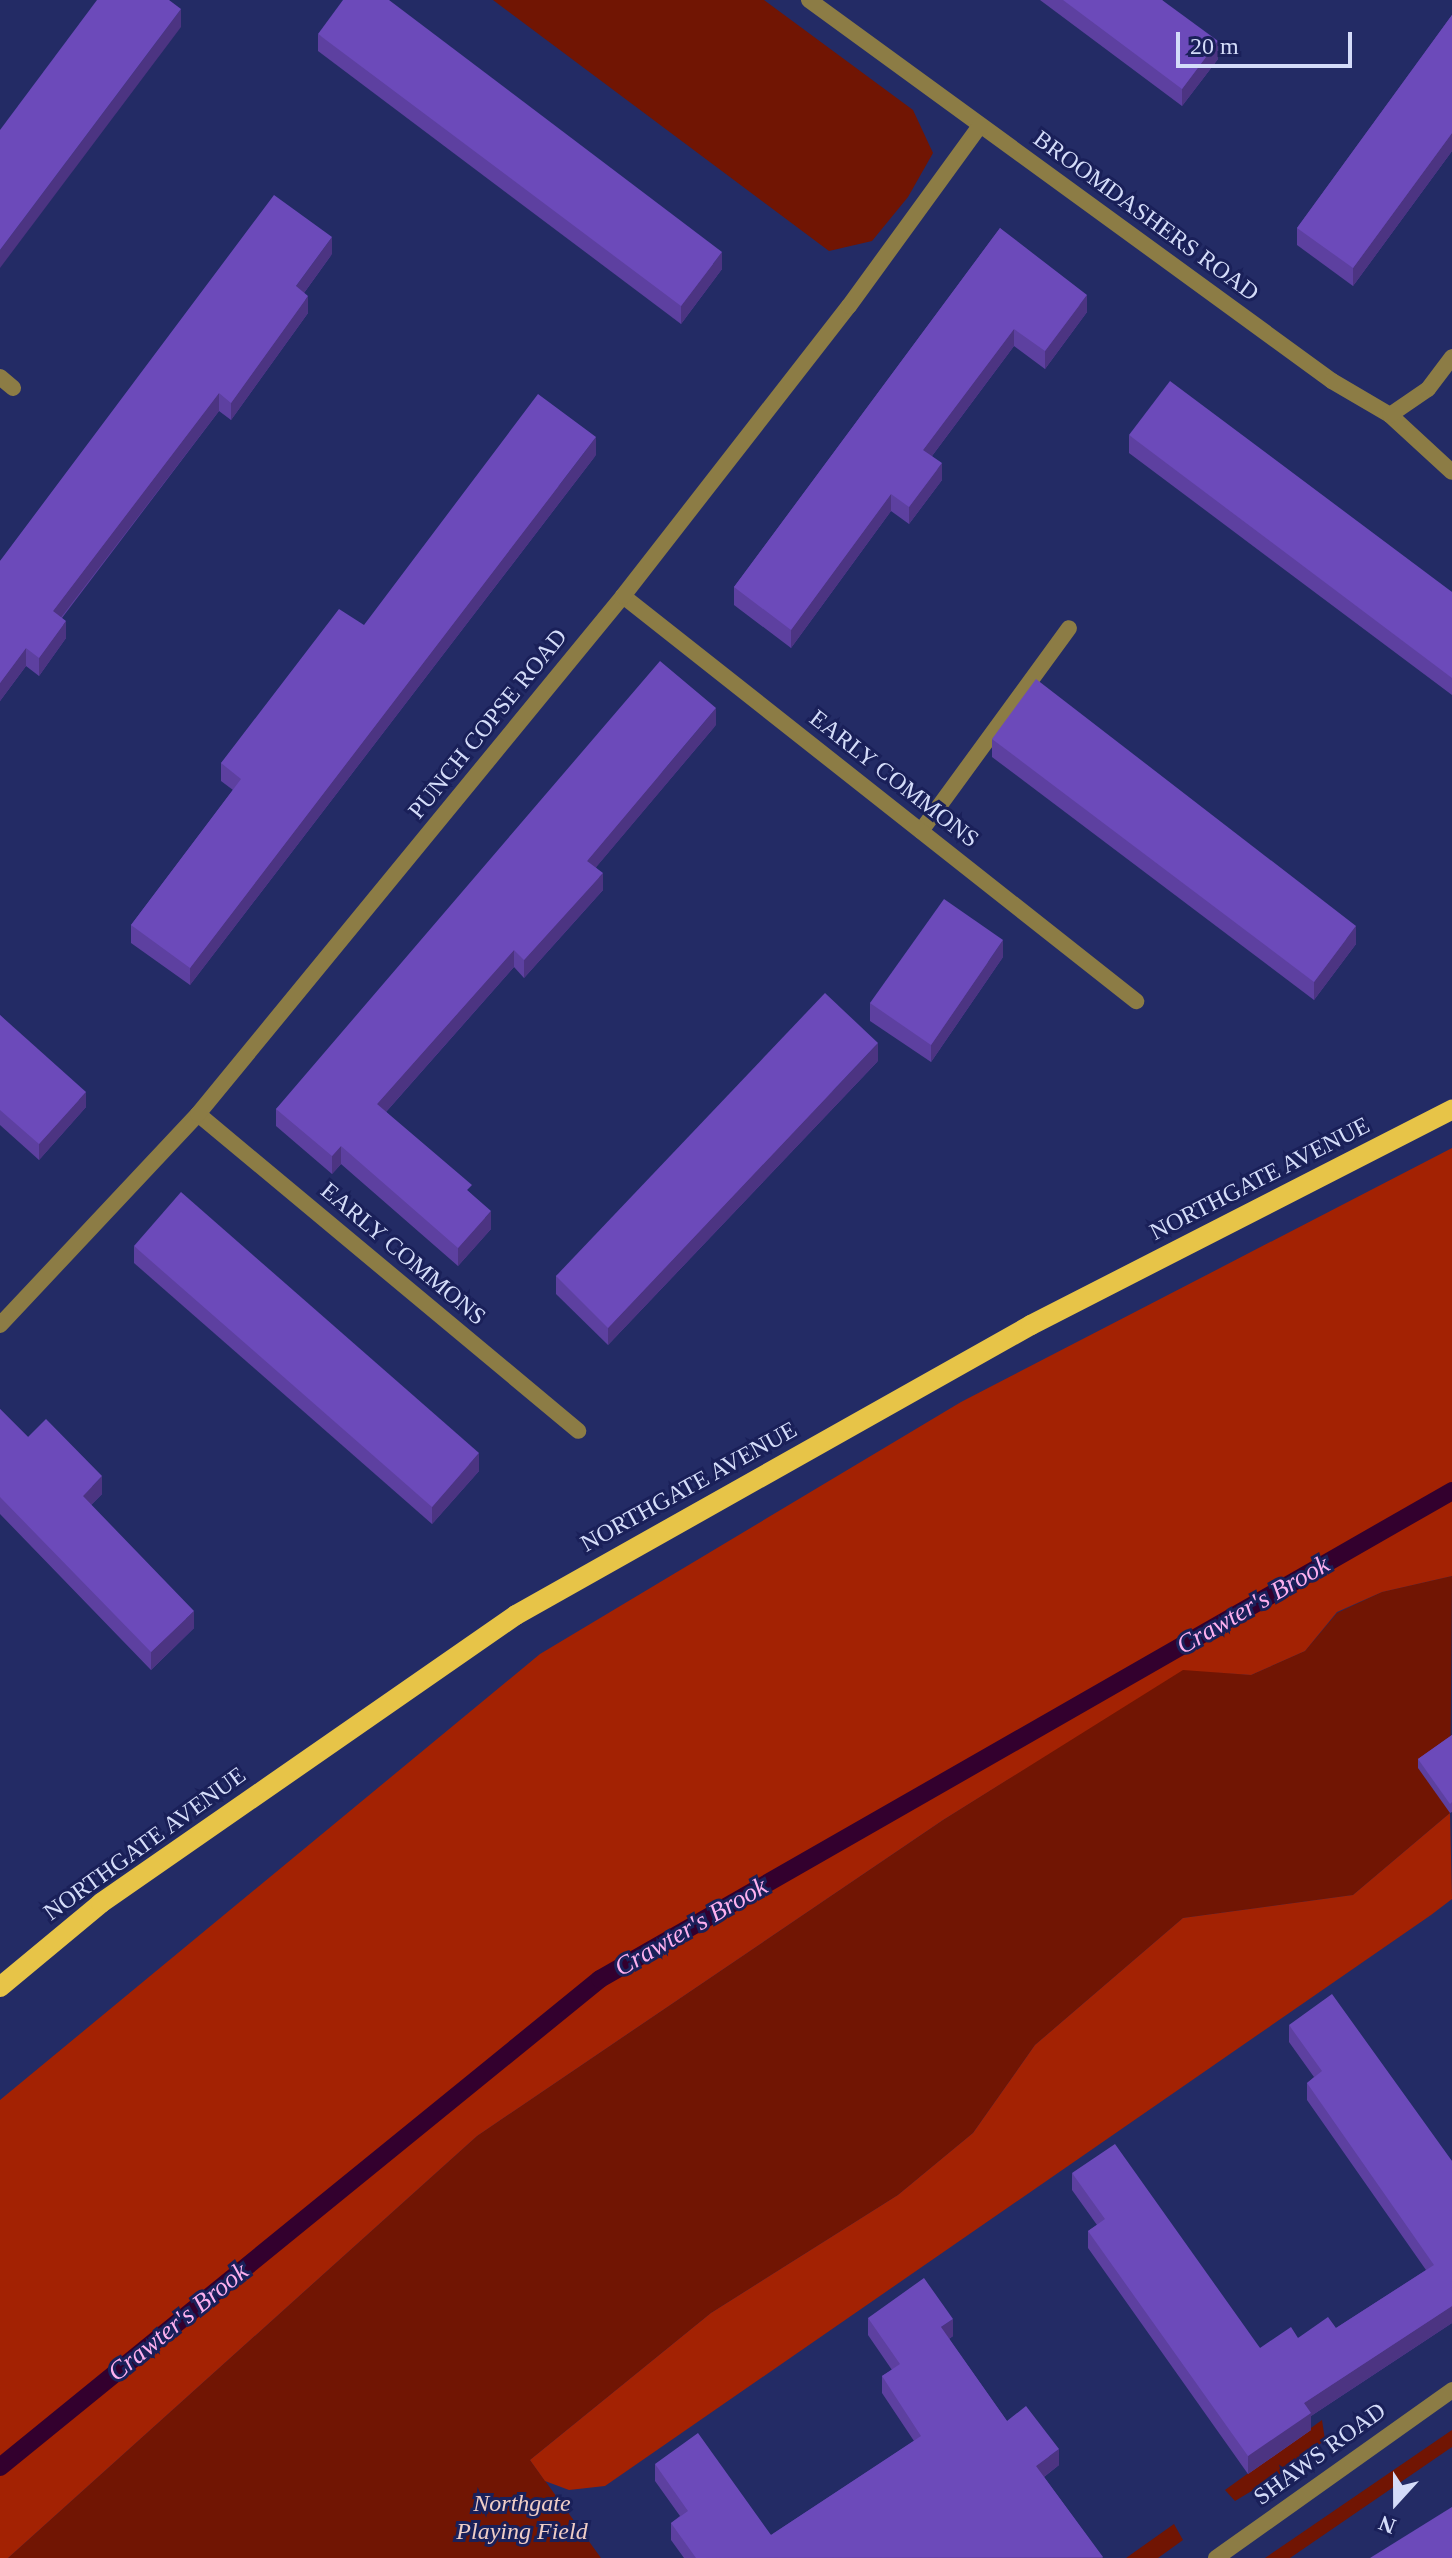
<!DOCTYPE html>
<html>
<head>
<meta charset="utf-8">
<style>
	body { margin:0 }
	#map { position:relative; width:1452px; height:2558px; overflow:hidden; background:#232b65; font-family:"Times New Roman",serif }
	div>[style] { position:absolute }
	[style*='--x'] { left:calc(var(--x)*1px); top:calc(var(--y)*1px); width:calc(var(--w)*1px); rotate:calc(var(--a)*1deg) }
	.green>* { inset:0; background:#711503 }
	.forest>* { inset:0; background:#a32203 }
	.stream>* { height:18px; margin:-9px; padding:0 9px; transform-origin:9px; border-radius:9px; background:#33002e }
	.lane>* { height:16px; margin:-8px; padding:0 8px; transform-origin:8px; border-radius:8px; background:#8c7c45 }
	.street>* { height:16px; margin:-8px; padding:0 8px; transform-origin:8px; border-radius:8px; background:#8c7c45 }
	.primary>* { height:20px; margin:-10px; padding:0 10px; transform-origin:10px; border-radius:10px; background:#e7c448 }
	.wall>* { inset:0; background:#5d40a0 }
	.shaded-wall>* { inset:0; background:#4c3482 }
	.building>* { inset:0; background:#6c4aba }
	span { translate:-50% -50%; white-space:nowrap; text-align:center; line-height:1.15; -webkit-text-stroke:6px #1a2059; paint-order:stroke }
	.street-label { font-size:24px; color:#d4dcf9 }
	.park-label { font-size:24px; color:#efcdc6; font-style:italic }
	.water-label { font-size:26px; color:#fdb0ef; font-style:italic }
	.north { position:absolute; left:1356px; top:2462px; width:80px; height:80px; -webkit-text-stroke:6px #1a2059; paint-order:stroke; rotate:201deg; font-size:22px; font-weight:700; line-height:32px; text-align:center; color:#d4dcf9 }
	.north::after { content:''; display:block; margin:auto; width:28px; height:36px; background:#d4dcf9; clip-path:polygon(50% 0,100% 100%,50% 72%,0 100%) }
	.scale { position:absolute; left:1176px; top:32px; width:176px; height:36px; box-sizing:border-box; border:4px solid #d4dcf9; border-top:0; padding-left:10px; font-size:24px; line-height:28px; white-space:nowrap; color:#d4dcf9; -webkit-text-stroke:6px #1a2059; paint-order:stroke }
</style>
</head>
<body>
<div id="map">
	<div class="green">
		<div style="clip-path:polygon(493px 0,764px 0,913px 110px,933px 153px,908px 197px,872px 241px,829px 251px)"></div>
		<div style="clip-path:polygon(1452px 1576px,1450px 1813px,1353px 1895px,1183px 1918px,1035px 2045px,973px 2133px,898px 2195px,711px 2313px,530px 2460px,601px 2558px,8px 2558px,477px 2136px,943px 1820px,1183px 1669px,1251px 1675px,1305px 1651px,1337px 1613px,1382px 1592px)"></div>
		<div style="clip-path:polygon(1322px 2420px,1325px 2440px,1290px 2468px,1235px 2501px,1225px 2490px)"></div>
		<div style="clip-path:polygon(1452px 2430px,1452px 2447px,1290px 2558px,1265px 2558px)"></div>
		<div style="clip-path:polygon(1174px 2524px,1183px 2540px,1158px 2558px,1126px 2558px)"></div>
	</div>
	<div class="forest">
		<div style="clip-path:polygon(1452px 1148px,1452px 1576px,1382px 1592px,1337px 1612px,1305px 1651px,1251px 1675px,1183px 1670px,943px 1820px,477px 2136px,8px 2558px,0 2558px,0 2100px,540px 1654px,961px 1402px)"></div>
		<div style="clip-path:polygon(1450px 1813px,1452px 1899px,1431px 1915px,605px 2486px,569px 2490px,545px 2481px,530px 2460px,711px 2313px,898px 2195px,973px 2133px,1035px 2045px,1183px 1918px,1353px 1895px)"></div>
	</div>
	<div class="stream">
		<div style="--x:0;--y:2467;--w:773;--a:-39.12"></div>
		<div style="--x:600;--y:1979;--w:982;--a:-29.8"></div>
	</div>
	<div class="lane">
		<div style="--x:921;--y:831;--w:251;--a:-53.9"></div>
	</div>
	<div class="street">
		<div style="--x:809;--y:0;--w:647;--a:36.07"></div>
		<div style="--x:1332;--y:381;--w:67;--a:30.4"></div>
		<div style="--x:1390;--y:415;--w:84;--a:42.6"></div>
		<div style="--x:0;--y:377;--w:17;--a:40"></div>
		<div style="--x:1390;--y:415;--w:46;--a:-34.4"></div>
		<div style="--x:1428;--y:389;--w:40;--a:-53"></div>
		<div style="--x:623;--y:596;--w:654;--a:38.29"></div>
		<div style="--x:198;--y:1114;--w:495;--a:39.8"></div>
		<div style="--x:0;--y:1325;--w:289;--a:-46.8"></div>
		<div style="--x:198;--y:1114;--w:670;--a:-50.63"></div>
		<div style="--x:623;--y:596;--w:368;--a:-52.1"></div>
		<div style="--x:849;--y:306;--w:223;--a:-54"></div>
		<div style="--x:1216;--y:2558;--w:290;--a:-35.4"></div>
	</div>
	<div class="primary">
		<div style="--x:0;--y:1987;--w:131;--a:-39.7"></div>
		<div style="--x:101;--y:1903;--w:505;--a:-34.76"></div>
		<div style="--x:516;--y:1615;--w:591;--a:-29.38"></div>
		<div style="--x:1031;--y:1325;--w:473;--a:-27.1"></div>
	</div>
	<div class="wall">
		<div style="clip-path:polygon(1040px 0,1162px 0,1218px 59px,1182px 106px)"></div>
		<div style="clip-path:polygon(1452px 15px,1452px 151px,1353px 286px,1297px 245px,1297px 228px)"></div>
		<div style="clip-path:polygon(318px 34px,722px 269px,681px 324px,318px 51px)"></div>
		<div style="clip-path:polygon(1000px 228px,1087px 312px,1045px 369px,1014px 346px,932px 456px,942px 480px,909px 524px,891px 511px,791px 648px,734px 605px,734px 587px)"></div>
		<div style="clip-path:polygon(332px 254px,304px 293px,308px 313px,231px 420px,219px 411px,62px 618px,66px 638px,39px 676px,26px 666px,0 701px,0 561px)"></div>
		<div style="clip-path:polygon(1129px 435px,1452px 592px,1452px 695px,1129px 453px)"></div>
		<div style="clip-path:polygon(596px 455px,190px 985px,131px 943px,131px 925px,233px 790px,221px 781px,221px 763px)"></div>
		<div style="clip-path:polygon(716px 725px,596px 867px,603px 890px,524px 978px,514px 967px,386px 1112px,472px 1195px,491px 1229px,458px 1266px,341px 1164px,332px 1174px,276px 1126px,276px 1109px)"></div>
		<div style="clip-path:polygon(992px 739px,1356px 944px,1314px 1000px,992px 757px)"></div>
		<div style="clip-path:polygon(1003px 957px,931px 1062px,870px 1021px,870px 1003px)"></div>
		<div style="clip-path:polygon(0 1015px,86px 1107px,39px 1160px,0 1125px)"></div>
		<div style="clip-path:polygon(878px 1061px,608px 1345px,556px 1294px,556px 1276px)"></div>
		<div style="clip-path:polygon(134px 1246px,479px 1471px,432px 1524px,134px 1263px)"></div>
		<div style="clip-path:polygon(0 1409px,28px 1437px,102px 1494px,91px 1505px,194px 1628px,151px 1670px,0 1514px)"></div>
		<div style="clip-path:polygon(1452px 1735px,1452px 1812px,1450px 1813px,1418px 1768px,1418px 1759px)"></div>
		<div style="clip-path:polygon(1289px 2025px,1452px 2161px,1452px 2323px,1311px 2416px,1311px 2430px,1248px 2474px,1088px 2248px,1088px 2231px,1097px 2225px,1072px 2190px,1072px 2173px,1260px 2348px,1336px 2328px,1426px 2270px,1307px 2100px,1307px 2083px,1314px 2077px,1289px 2042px)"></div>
		<div style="clip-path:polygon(868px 2318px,953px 2336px,949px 2339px,1007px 2421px,1059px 2465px,1044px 2477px,1103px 2558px,684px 2558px,671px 2540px,671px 2523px,680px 2516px,655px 2481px,655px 2464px,771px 2535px,914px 2441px,882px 2393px,882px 2376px,892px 2370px,868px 2335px)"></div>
	</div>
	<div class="shaded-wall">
		<div style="clip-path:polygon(181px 9px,181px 27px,0 268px,0 250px)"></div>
		<div style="clip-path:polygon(1218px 41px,1218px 59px,1182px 106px,1182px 89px)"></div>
		<div style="clip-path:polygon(1452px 133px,1452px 151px,1353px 286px,1353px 268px)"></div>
		<div style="clip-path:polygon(332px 237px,332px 254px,296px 304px,296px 286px)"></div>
		<div style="clip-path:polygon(722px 252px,722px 269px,681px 324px,681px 306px)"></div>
		<div style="clip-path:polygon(1087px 295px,1087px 312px,1045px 369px,1045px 351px)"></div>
		<div style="clip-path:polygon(308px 296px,308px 313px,231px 420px,231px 403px)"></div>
		<div style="clip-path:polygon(1014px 329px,1014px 346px,923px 468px,923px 450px)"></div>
		<div style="clip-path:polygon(219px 393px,219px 411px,53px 628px,53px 611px)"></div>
		<div style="clip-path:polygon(596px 437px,596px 455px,190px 985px,190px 968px)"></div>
		<div style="clip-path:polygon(942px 463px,942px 480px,909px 524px,909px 507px)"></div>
		<div style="clip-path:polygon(891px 494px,891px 511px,791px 648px,791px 630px)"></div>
		<div style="clip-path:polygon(66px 621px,66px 638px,39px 676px,39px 658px)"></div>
		<div style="clip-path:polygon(26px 648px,26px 666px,0 701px,0 683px)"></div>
		<div style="clip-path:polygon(716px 708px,716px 725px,587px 878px,587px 861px)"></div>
		<div style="clip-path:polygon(603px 873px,603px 890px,524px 978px,524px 960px)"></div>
		<div style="clip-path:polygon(1356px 926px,1356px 944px,1314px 1000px,1314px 982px)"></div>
		<div style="clip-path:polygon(1003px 940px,1003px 957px,931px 1062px,931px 1045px)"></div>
		<div style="clip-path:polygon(514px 950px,514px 967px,377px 1122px,377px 1104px)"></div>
		<div style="clip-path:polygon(878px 1043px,878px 1061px,608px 1345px,608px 1328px)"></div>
		<div style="clip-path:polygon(86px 1092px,86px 1107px,39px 1160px,39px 1144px)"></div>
		<div style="clip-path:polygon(341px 1146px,341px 1164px,332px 1174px,332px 1156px)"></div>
		<div style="clip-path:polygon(491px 1211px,491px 1229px,458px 1266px,458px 1248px)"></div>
		<div style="clip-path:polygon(479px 1453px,479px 1471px,432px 1524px,432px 1507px)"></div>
		<div style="clip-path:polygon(102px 1476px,102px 1494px,83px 1513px,83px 1496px)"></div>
		<div style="clip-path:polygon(194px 1611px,194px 1628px,151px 1670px,151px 1652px)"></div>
		<div style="clip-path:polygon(1452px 2306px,1452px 2323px,1311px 2416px,1311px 2430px,1248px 2474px,1248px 2456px,1304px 2403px)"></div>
		<div style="clip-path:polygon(953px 2319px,953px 2336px,941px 2344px,941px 2327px)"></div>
		<div style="clip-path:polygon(1059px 2449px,1059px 2465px,1036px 2483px,1036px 2466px)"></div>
	</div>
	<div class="building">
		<div style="clip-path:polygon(97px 0,169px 0,181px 9px,0 250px,0 130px)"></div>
		<div style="clip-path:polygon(343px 0,389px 0,722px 252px,681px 306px,318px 34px)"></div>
		<div style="clip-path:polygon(1063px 0,1162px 0,1218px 41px,1182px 89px)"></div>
		<div style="clip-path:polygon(1452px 15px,1452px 133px,1353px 268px,1297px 228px)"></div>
		<div style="clip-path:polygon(274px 195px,332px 237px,296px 286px,308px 296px,231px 403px,219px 393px,53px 611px,66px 621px,39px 658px,26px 648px,0 683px,0 561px)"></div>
		<div style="clip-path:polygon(1000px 228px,1087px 295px,1045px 351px,1014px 329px,923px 450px,942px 463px,909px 507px,891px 494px,791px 630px,734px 587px)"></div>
		<div style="clip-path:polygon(1170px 381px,1452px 592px,1452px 678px,1129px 435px)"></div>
		<div style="clip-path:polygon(538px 394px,596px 437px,190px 968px,131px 925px,241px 779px,221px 763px,339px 609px,364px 625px)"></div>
		<div style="clip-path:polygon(660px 661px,716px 708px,587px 861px,603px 873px,524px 960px,514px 950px,377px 1104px,472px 1185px,467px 1190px,491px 1211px,458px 1248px,341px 1146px,332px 1156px,276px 1109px)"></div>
		<div style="clip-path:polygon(1036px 679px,1356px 926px,1314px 982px,992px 739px)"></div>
		<div style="clip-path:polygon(944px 899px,1003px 940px,931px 1045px,870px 1003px)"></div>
		<div style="clip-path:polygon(825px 993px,878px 1043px,608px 1328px,556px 1276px)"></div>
		<div style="clip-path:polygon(0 1015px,86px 1092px,39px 1144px,0 1110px)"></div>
		<div style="clip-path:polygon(181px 1192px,479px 1453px,432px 1507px,134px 1246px)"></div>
		<div style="clip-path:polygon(0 1409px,28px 1437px,46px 1419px,102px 1476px,83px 1496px,194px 1611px,151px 1652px,0 1497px)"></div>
		<div style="clip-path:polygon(1452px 1735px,1452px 1802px,1450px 1804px,1418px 1759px)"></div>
		<div style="clip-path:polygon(1332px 1994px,1452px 2161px,1452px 2306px,1304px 2403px,1311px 2413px,1248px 2456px,1088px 2231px,1105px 2219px,1072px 2173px,1115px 2144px,1260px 2348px,1291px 2327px,1298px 2338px,1328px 2317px,1336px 2328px,1434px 2265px,1307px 2083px,1322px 2071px,1289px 2025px)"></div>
		<div style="clip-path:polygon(924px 2278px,953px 2319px,941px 2327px,1007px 2421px,1026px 2406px,1059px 2449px,1036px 2466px,1103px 2557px,696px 2558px,671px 2523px,688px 2511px,655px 2464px,698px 2433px,771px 2535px,921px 2436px,882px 2376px,900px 2364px,868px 2318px)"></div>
		<div style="clip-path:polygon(1452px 2507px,1452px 2558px,1370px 2558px)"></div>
	</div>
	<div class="street-label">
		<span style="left:1146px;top:216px;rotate:36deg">BROOMDASHERS ROAD</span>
		<span style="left:488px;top:724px;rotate:-51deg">PUNCH COPSE ROAD</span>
		<span style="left:894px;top:779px;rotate:38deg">EARLY COMMONS</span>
		<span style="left:1260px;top:1179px;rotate:-27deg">NORTHGATE AVENUE</span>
		<span style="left:403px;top:1254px;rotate:40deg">EARLY COMMONS</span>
		<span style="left:689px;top:1487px;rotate:-29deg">NORTHGATE AVENUE</span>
		<span style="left:145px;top:1844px;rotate:-36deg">NORTHGATE AVENUE</span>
		<span style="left:1320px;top:2454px;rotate:-36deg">SHAWS ROAD</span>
	</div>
	<div class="park-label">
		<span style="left:522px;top:2518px">Northgate<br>Playing Field</span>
	</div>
	<div class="water-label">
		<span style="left:1253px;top:1605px;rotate:-30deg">Crawter's Brook</span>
		<span style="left:691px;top:1927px;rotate:-30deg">Crawter's Brook</span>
		<span style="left:178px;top:2322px;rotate:-39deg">Crawter's Brook</span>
	</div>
	<div class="north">N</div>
	<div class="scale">20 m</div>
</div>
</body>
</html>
